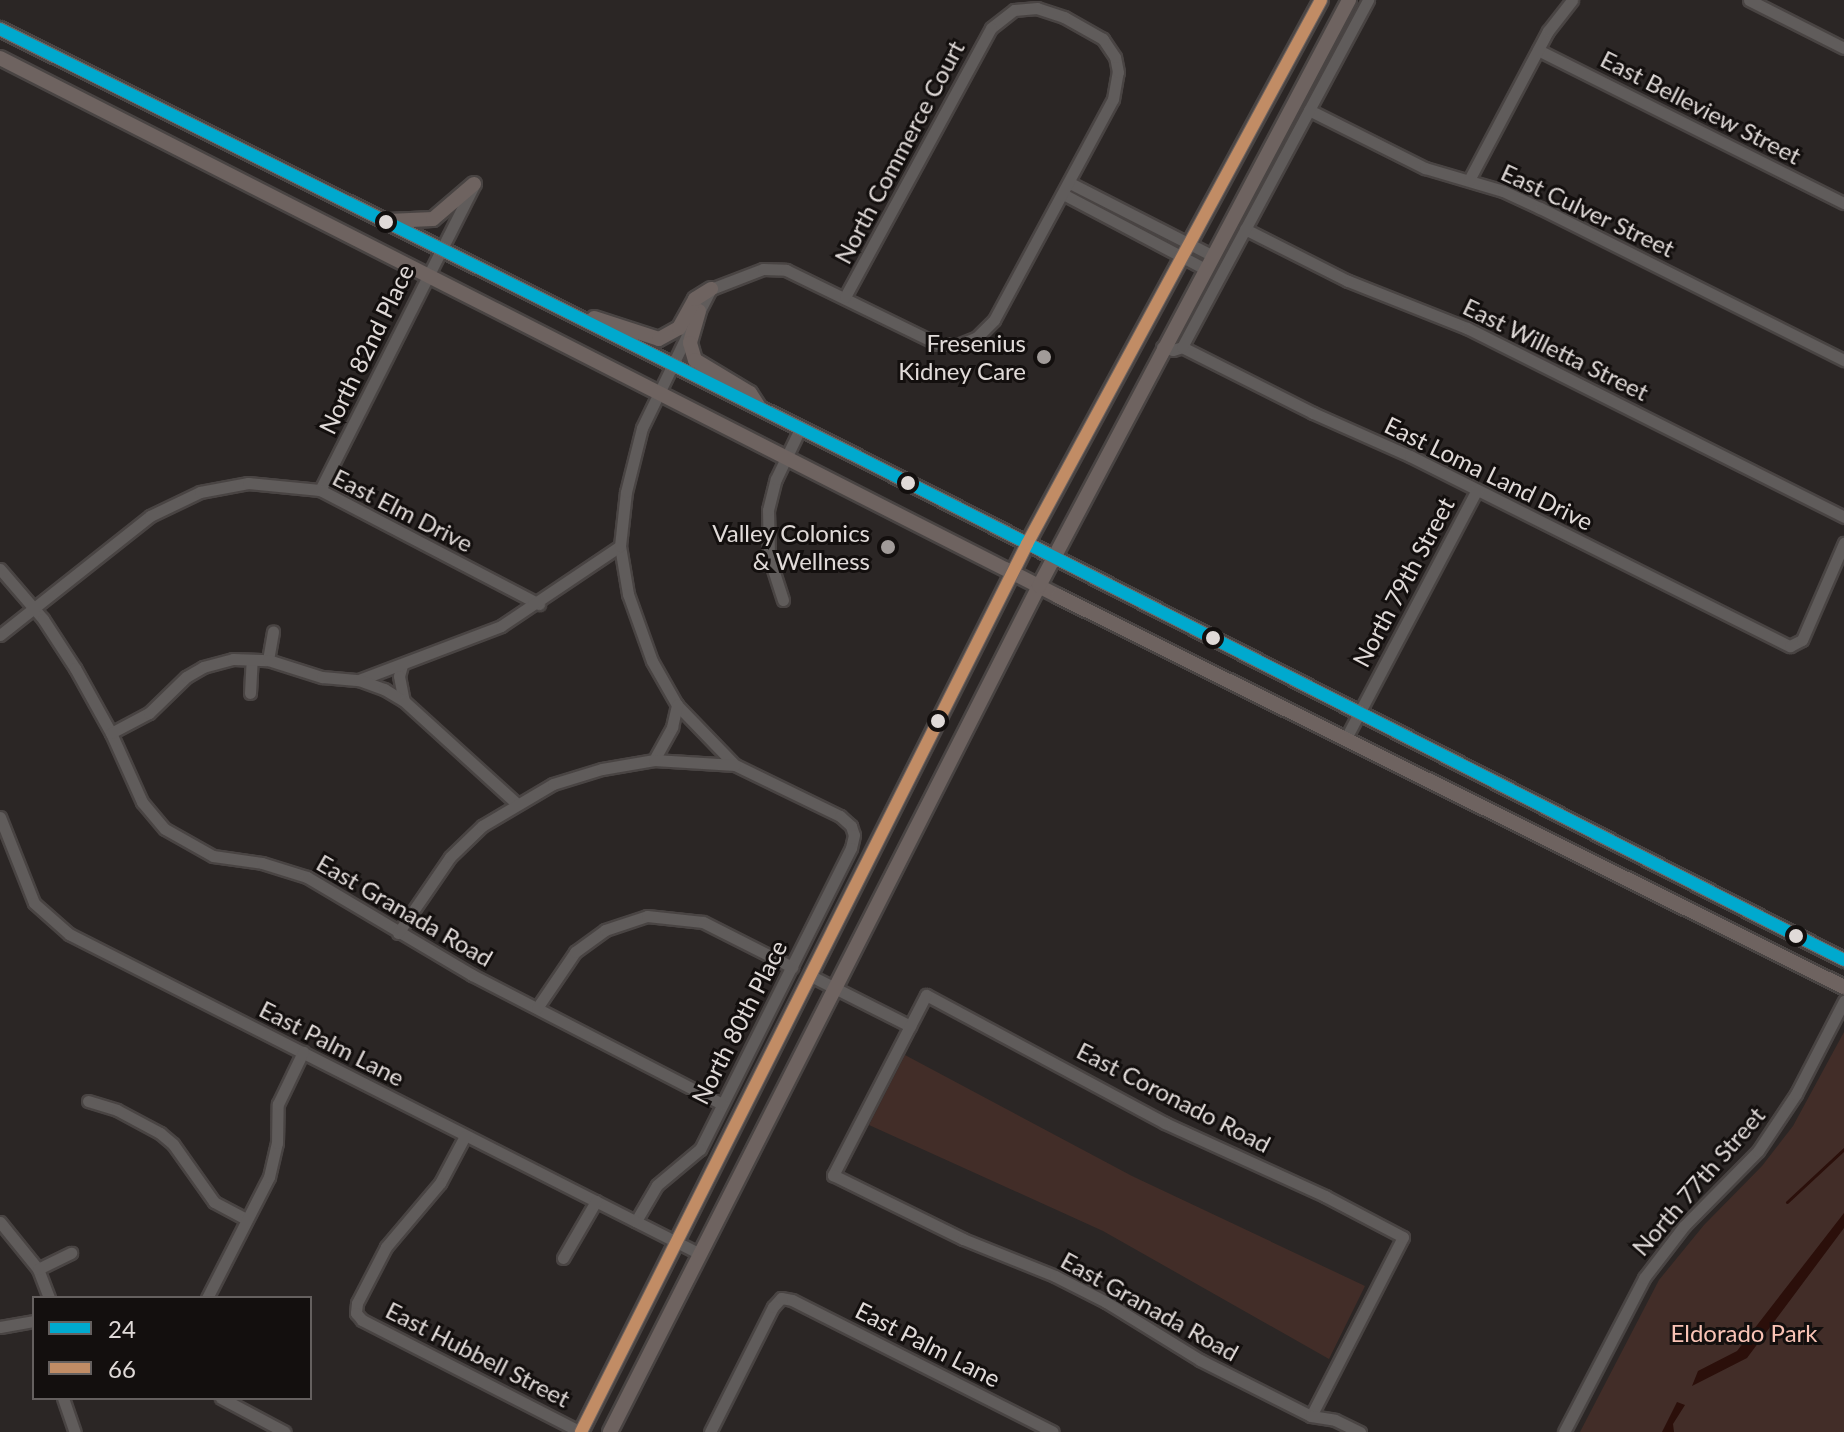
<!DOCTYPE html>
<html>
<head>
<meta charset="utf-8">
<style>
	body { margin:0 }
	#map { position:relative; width:1844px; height:1432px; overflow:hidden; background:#2b2625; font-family:Lato,sans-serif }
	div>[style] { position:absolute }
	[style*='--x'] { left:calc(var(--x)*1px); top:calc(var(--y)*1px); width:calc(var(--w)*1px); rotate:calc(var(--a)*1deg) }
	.green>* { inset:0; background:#422d28 }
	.water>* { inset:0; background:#2b0f0a }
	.stream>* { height:3px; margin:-1.5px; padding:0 1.5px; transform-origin:1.5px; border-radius:1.5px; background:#2b0f0a }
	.roads { filter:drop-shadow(2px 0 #494443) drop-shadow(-2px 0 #494443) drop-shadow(0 2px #494443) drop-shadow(0 -2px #494443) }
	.minor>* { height:11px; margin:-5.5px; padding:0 5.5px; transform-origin:5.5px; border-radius:5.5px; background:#605c5b }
	.major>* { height:14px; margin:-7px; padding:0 7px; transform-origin:7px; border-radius:7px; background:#6e6360 }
	.bus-1>* { height:12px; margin:-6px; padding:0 6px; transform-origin:6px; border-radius:6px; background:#00a9ce }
	.bus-2>* { height:12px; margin:-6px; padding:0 6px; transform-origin:6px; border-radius:6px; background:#c18c65 }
	.dots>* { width:22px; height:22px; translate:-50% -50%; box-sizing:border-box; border:4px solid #130f0e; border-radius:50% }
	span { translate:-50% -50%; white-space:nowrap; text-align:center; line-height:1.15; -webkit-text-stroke:6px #130f0e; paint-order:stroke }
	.street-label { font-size:24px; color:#e0dad8 }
	.poi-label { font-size:24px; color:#e0dad8 }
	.right { translate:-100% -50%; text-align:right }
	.park-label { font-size:24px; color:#f9c3b5 }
	.legend { position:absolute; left:32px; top:1296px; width:280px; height:104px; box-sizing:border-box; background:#130f0e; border:2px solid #65605f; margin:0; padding:10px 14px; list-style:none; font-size:24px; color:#e0dad8 }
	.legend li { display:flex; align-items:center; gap:16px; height:40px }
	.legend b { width:40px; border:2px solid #65605f }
</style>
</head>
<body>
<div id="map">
	<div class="green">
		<div style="clip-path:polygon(1844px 1032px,1844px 1432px,1580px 1432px,1659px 1280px,1704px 1225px,1762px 1166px,1793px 1126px)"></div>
		<div style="clip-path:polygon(905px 1055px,1132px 1176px,1365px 1286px,1329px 1359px,1103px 1231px,869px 1125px)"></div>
	</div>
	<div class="water">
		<div style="clip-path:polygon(1844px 1213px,1844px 1228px,1747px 1358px,1692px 1386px,1698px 1371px,1737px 1351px)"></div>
		<div style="clip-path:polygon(1677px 1402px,1685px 1405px,1673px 1424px,1674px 1432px,1662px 1432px)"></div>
	</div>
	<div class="stream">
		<div style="--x:1787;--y:1202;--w:78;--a:-42.9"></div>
	</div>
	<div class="roads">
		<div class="minor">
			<div style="--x:1749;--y:0;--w:106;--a:26.8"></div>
			<div style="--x:1538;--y:50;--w:342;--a:26.6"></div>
			<div style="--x:1309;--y:110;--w:130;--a:26.6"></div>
			<div style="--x:1425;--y:168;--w:81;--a:16.4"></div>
			<div style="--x:1503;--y:191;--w:41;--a:24.7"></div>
			<div style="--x:1540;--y:208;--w:340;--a:26.6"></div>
			<div style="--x:1469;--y:180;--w:169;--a:-62.1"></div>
			<div style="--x:1548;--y:31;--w:39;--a:-52"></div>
			<div style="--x:1070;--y:183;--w:161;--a:27"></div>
			<div style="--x:1063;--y:194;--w:161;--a:27.8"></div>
			<div style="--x:1245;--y:229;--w:115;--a:26.8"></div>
			<div style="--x:1348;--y:281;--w:128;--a:21.6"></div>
			<div style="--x:1467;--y:328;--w:422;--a:26.6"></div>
			<div style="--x:697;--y:316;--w:30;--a:-63"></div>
			<div style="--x:711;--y:289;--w:56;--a:-21"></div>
			<div style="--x:763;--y:269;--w:23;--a:2"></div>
			<div style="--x:786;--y:270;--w:169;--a:26"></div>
			<div style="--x:938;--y:344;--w:22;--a:0"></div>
			<div style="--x:960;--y:344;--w:18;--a:-22"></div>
			<div style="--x:977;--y:337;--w:24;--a:-45"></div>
			<div style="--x:994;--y:320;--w:251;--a:-61.7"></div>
			<div style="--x:1113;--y:99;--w:27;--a:-80"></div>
			<div style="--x:1118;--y:72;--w:15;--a:-101"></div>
			<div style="--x:1115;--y:57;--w:22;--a:-124"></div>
			<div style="--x:1103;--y:39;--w:45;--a:-150.6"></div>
			<div style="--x:1064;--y:17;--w:28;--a:-162"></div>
			<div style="--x:1037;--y:8;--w:23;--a:175"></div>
			<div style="--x:1014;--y:10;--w:29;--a:142"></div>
			<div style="--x:991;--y:28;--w:306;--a:118.5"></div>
			<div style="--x:1162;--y:347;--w:11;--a:15"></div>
			<div style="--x:1173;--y:350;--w:9;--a:-18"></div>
			<div style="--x:1182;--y:347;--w:147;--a:26.7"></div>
			<div style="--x:1313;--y:413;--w:106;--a:23.9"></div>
			<div style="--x:1410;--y:456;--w:425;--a:26.6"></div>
			<div style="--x:1790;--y:646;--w:13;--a:-27"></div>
			<div style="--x:1802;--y:640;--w:106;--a:-66.6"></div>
			<div style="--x:1182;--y:347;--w:394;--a:-61.8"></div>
			<div style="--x:320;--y:490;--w:339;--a:-63.2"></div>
			<div style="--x:620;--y:546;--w:49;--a:80.5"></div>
			<div style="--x:628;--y:594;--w:71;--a:70.3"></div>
			<div style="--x:652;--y:661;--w:51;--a:60.4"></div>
			<div style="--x:677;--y:705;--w:83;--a:46"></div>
			<div style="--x:735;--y:765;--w:117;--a:25.9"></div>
			<div style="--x:840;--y:816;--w:15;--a:42"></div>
			<div style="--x:851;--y:826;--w:9;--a:72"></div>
			<div style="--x:854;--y:835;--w:13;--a:103"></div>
			<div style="--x:851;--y:848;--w:337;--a:116.6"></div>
			<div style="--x:700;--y:1149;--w:56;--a:140.1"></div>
			<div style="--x:657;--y:1185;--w:42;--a:120.3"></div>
			<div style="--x:0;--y:569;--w:66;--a:49.3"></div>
			<div style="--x:43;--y:619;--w:59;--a:56.9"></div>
			<div style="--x:75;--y:668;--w:74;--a:61"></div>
			<div style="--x:111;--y:733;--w:76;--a:65.8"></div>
			<div style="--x:142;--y:802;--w:35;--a:50"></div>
			<div style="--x:165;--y:829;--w:55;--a:29.4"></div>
			<div style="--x:213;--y:856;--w:49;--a:8.1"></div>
			<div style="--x:262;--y:863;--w:47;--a:17.3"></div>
			<div style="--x:307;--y:877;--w:192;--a:30.7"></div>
			<div style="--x:472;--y:975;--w:281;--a:27.3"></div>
			<div style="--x:783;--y:600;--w:45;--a:-108"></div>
			<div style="--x:769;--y:557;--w:47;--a:-91.2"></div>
			<div style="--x:768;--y:510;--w:32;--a:-76"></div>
			<div style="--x:776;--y:479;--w:55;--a:-64.4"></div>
			<div style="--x:0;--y:635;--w:191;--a:-38.4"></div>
			<div style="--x:150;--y:516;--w:55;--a:-25.6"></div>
			<div style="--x:200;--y:492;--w:49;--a:-10.6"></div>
			<div style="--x:248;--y:483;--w:72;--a:5.6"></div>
			<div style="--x:320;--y:490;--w:247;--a:27.5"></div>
			<div style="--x:268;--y:660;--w:29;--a:-80"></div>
			<div style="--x:402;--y:665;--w:11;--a:105"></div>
			<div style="--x:399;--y:676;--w:25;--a:79"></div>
			<div style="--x:359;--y:680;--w:152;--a:-20.8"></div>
			<div style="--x:501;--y:626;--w:143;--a:-33.9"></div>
			<div style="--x:620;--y:546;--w:54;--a:-83.7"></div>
			<div style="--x:626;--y:492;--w:66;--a:-76"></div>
			<div style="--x:642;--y:428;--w:108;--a:-64.1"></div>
			<div style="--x:250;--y:693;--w:33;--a:-87"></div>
			<div style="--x:111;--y:733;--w:43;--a:-27.8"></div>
			<div style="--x:149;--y:713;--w:52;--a:-44.2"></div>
			<div style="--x:186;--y:677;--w:20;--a:-30"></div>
			<div style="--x:203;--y:667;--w:31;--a:-15"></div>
			<div style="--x:233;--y:659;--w:35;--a:2"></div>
			<div style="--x:268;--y:660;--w:57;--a:17.5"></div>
			<div style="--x:322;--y:677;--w:37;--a:5"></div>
			<div style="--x:359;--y:680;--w:27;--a:20"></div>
			<div style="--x:384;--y:689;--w:23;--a:31"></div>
			<div style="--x:404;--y:701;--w:151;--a:42.3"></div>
			<div style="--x:1346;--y:738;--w:280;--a:-62.2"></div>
			<div style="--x:654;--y:760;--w:38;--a:-61"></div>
			<div style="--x:672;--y:727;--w:23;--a:-77"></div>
			<div style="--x:0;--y:817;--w:92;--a:68.4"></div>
			<div style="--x:34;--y:903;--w:47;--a:41.5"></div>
			<div style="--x:69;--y:934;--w:708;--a:26.89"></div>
			<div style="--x:398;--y:933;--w:92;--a:-55.6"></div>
			<div style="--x:450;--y:857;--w:45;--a:-44.1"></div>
			<div style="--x:482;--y:826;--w:82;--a:-30.6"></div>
			<div style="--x:553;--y:784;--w:51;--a:-17"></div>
			<div style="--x:602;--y:769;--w:53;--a:-9.8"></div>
			<div style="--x:654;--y:760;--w:81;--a:3.5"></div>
			<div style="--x:811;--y:976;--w:111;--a:26.8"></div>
			<div style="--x:537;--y:1008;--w:68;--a:-55.8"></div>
			<div style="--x:575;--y:952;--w:37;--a:-36"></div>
			<div style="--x:605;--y:930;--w:44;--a:-18.4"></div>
			<div style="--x:647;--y:916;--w:56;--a:6.1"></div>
			<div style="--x:703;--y:922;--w:100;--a:26.8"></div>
			<div style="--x:88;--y:1101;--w:30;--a:17"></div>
			<div style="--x:117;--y:1110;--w:49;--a:28.1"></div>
			<div style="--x:160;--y:1133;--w:17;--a:40"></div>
			<div style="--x:173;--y:1144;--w:71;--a:54.7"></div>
			<div style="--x:214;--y:1202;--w:36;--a:28"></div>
			<div style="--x:465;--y:1136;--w:53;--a:118"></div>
			<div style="--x:440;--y:1183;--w:84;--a:130.2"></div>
			<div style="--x:386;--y:1247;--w:63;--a:117.4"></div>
			<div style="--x:357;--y:1303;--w:10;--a:96"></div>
			<div style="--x:356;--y:1313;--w:9;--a:49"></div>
			<div style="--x:362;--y:1320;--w:246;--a:27.1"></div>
			<div style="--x:0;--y:1222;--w:60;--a:51"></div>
			<div style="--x:38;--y:1269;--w:31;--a:69"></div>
			<div style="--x:563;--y:1258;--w:66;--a:-59.9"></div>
			<div style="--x:38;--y:1269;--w:37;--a:-26"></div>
			<div style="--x:207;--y:1298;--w:136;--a:-62.9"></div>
			<div style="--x:269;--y:1177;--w:35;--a:-77"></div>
			<div style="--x:277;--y:1143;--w:39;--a:-89"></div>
			<div style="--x:278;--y:1104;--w:58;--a:-64.3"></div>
			<div style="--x:0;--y:1327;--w:35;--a:-10"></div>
			<div style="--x:63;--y:1398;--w:36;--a:71"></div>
			<div style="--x:221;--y:1398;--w:72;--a:28"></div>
			<div style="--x:1311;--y:1416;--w:201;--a:-62.8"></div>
			<div style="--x:1403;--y:1237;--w:88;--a:-152.3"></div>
			<div style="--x:1325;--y:1196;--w:176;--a:-155.5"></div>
			<div style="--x:1165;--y:1123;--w:271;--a:-151.8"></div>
			<div style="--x:926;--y:995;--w:203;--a:117.3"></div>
			<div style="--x:833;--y:1175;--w:145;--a:26.2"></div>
			<div style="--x:963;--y:1239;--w:99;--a:21.9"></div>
			<div style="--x:1055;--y:1276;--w:57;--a:27"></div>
			<div style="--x:1106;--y:1302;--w:110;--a:31.7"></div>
			<div style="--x:1200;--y:1360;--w:124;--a:26.8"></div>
			<div style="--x:1311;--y:1416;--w:24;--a:9"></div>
			<div style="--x:1335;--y:1420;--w:28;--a:26"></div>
			<div style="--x:710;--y:1432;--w:140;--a:-63.3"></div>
			<div style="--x:773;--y:1307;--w:12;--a:-48"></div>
			<div style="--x:781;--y:1298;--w:11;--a:10"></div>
			<div style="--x:792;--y:1300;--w:292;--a:26.8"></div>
			<div style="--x:1564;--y:1432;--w:174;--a:-62.5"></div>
			<div style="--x:1644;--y:1278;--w:66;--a:-52.4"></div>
			<div style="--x:1684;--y:1226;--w:105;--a:-45.4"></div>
			<div style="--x:1758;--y:1151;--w:69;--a:-56.3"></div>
			<div style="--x:1796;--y:1094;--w:105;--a:-62.7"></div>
		</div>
		<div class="major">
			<div style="--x:0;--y:29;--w:950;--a:26.51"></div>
			<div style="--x:850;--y:453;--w:1116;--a:27.02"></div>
			<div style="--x:0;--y:58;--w:1187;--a:26.95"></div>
			<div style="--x:1058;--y:596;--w:878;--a:26.45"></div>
			<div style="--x:388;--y:221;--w:45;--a:-2.5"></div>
			<div style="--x:433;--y:219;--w:54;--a:-40.5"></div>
			<div style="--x:699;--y:311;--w:33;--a:106"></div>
			<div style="--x:690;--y:343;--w:18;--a:74"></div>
			<div style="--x:695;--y:360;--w:64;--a:31"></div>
			<div style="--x:750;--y:393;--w:17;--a:57"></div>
			<div style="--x:594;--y:318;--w:68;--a:17.9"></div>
			<div style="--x:659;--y:339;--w:23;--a:-29"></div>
			<div style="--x:679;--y:328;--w:33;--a:-61"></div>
			<div style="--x:695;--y:299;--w:19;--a:-32"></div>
			<div style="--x:581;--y:1432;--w:994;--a:-63.33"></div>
			<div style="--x:1027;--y:544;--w:618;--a:-61.61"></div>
			<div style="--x:610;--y:1432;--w:949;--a:-63.11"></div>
			<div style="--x:1039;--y:586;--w:663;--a:-62.12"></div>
		</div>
	</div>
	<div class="bus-1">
		<div style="--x:0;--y:29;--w:950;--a:26.51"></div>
		<div style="--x:850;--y:453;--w:1116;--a:27.02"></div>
	</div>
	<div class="bus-2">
		<div style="--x:581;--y:1432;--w:994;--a:-63.33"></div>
		<div style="--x:1027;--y:544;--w:618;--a:-61.61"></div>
	</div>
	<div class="dots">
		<div style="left:386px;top:222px;background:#e0dad8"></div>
		<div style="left:1044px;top:357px;background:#a19b99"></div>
		<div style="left:908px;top:483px;background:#e0dad8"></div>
		<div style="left:888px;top:547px;background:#a19b99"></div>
		<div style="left:1213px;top:638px;background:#e0dad8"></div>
		<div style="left:938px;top:721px;background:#e0dad8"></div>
		<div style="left:1796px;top:936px;background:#e0dad8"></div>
	</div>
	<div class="street-label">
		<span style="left:1701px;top:107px;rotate:27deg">East Belleview Street</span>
		<span style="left:899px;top:152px;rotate:-62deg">North Commerce Court</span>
		<span style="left:1588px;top:210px;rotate:25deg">East Culver Street</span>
		<span style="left:366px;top:349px;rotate:-64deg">North 82nd Place</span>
		<span style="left:1556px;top:349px;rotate:26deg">East Willetta Street</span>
		<span style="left:1489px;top:473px;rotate:26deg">East Loma Land Drive</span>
		<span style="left:403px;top:510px;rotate:27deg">East Elm Drive</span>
		<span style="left:1403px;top:582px;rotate:-62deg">North 79th Street</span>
		<span style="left:405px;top:910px;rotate:30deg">East Granada Road</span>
		<span style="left:739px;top:1022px;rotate:-63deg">North 80th Place</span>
		<span style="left:332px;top:1043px;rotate:27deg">East Palm Lane</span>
		<span style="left:1174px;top:1097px;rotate:27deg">East Coronado Road</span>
		<span style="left:1698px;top:1181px;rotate:-49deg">North 77th Street</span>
		<span style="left:1150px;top:1306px;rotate:29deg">East Granada Road</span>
		<span style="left:928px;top:1344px;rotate:27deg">East Palm Lane</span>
		<span style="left:478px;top:1354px;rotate:27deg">East Hubbell Street</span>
	</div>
	<div class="poi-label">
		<span class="right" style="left:1026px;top:357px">Fresenius<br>Kidney Care</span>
		<span class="right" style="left:870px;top:547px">Valley Colonics<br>&amp; Wellness</span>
	</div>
	<div class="park-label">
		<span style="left:1744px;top:1333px">Eldorado Park</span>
	</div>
	<ul class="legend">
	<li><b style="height:10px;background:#00a9ce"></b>24</li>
	<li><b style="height:10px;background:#c18c65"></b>66</li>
	</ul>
</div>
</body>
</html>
